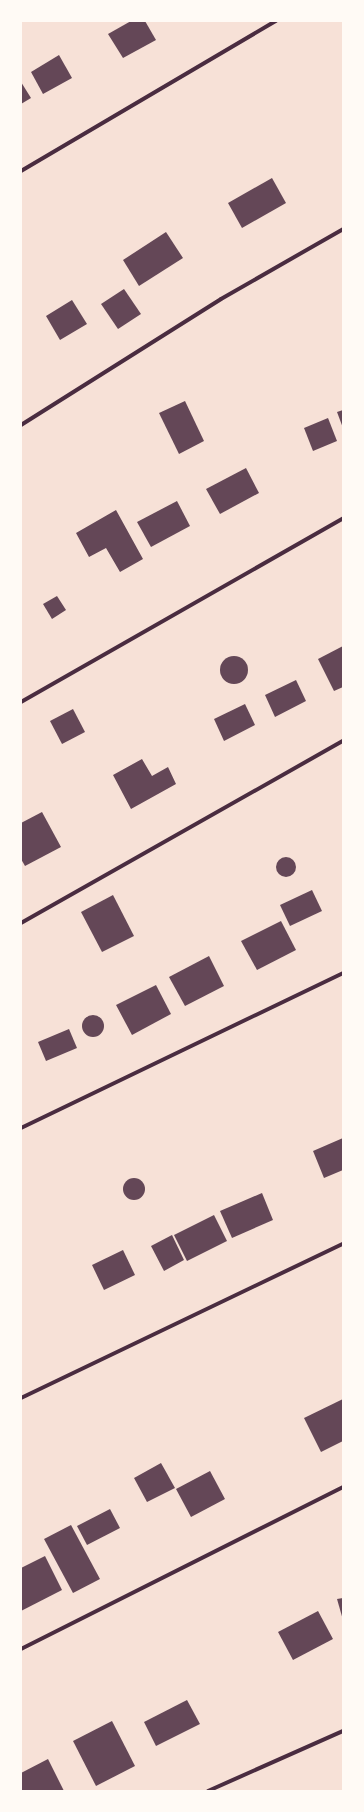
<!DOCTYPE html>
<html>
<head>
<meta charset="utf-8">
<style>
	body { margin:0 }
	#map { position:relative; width:364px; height:1812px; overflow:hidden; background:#f7e1d7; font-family:"Source Sans 3",sans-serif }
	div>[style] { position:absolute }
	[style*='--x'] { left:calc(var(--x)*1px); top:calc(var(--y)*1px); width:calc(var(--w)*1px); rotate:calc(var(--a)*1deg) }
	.building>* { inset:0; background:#644757 }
	.round { border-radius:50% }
	.minor>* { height:4px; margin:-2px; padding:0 2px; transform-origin:2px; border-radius:2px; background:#4a2c40 }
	span { translate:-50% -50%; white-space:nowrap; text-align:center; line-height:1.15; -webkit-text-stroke:3px #fffaf5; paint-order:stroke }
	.frame { position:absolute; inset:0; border:22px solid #fffaf5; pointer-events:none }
</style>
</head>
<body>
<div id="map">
	<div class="building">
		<div style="clip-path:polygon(131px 21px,145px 21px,156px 40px,123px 58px,108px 34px)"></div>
		<div style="clip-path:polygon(59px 55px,72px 78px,43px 94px,31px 72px)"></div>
		<div style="clip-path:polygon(21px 82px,31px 98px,21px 104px)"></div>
		<div style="clip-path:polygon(272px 178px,286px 203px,242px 228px,228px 203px)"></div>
		<div style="clip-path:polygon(166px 232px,183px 258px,139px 286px,123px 260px)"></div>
		<div style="clip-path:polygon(124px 289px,141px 314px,118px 329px,101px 304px)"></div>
		<div style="clip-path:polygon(72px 300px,87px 324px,60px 340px,46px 316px)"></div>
		<div style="clip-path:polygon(185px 401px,204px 441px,179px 454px,159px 413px)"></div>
		<div style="clip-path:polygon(343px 410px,343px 428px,337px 412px)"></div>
		<div style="clip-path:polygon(328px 418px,337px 441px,313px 451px,304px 428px)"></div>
		<div style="clip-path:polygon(246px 468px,259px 493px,220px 514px,206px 489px)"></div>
		<div style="clip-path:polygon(177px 501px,190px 526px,151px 547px,137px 522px)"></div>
		<div style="clip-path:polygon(116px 510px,143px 559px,120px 572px,106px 548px,89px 557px,76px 533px)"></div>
		<div style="clip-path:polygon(57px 596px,66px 610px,52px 619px,43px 604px)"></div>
		<div style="clip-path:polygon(343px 646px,343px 687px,334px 691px,318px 659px)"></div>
		<div class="round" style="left:220px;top:656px;width:28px;height:28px"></div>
		<div style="clip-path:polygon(296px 680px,306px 701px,275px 717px,265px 695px)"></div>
		<div style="clip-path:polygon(245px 704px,255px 725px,224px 741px,214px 719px)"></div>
		<div style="clip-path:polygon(73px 709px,85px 732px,62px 744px,50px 721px)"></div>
		<div style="clip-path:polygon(142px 759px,152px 776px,168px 767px,176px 784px,131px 809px,113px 775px)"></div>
		<div style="clip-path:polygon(42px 812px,61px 847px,25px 866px,21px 859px,21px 823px)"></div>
		<div class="round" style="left:276px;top:857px;width:20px;height:20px"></div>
		<div style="clip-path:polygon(312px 890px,322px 911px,290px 926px,280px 905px)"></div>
		<div style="clip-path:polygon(113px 895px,134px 936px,102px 952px,81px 912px)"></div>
		<div style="clip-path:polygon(281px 921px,296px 950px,257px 970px,241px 941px)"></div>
		<div style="clip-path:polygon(209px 956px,224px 986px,185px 1006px,169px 977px)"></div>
		<div style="clip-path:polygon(156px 985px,171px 1014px,132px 1035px,116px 1005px)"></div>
		<div class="round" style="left:82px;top:1015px;width:22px;height:22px"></div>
		<div style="clip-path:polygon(69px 1029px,77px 1048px,46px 1061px,38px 1042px)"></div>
		<div style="clip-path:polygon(343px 1138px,343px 1170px,324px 1178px,313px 1151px)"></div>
		<div class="round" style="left:123px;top:1178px;width:22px;height:22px"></div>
		<div style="clip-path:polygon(262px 1193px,273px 1220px,232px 1238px,220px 1211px)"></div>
		<div style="clip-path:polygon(214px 1215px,227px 1241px,187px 1261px,174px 1235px)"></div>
		<div style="clip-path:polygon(172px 1235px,184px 1260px,164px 1271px,151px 1246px)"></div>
		<div style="clip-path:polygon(123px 1250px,135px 1275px,104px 1290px,92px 1265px)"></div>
		<div style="clip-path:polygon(343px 1399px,343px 1441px,321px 1452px,304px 1418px)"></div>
		<div style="clip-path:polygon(161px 1463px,175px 1488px,147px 1502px,134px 1478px)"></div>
		<div style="clip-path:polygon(210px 1471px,225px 1499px,191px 1517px,176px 1489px)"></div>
		<div style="clip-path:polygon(110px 1509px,120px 1528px,87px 1545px,77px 1526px)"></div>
		<div style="clip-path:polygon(71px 1525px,100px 1579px,73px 1593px,44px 1539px)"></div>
		<div style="clip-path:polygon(45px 1556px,62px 1590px,21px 1611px,21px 1568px)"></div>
		<div style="clip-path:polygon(343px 1598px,343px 1620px,337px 1599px)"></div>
		<div style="clip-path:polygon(318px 1611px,333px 1639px,293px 1660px,278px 1632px)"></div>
		<div style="clip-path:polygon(187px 1700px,200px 1724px,156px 1746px,144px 1722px)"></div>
		<div style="clip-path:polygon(112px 1721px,135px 1766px,96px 1786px,73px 1741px)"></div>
		<div style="clip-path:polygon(48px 1759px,64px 1791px,21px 1791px,21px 1773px)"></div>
	</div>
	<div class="minor">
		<div style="--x:21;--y:171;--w:296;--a:-30.5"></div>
		<div style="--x:21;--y:425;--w:236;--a:-32.2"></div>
		<div style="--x:221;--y:299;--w:141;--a:-29.8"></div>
		<div style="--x:21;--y:702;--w:371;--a:-29.7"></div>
		<div style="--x:21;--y:923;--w:370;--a:-29.5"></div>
		<div style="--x:21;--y:1128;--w:357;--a:-25.7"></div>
		<div style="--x:21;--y:1398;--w:357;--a:-25.6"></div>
		<div style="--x:21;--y:1649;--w:360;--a:-26.7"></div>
		<div style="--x:208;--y:1791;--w:148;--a:-24"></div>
	</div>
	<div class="frame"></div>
</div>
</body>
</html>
